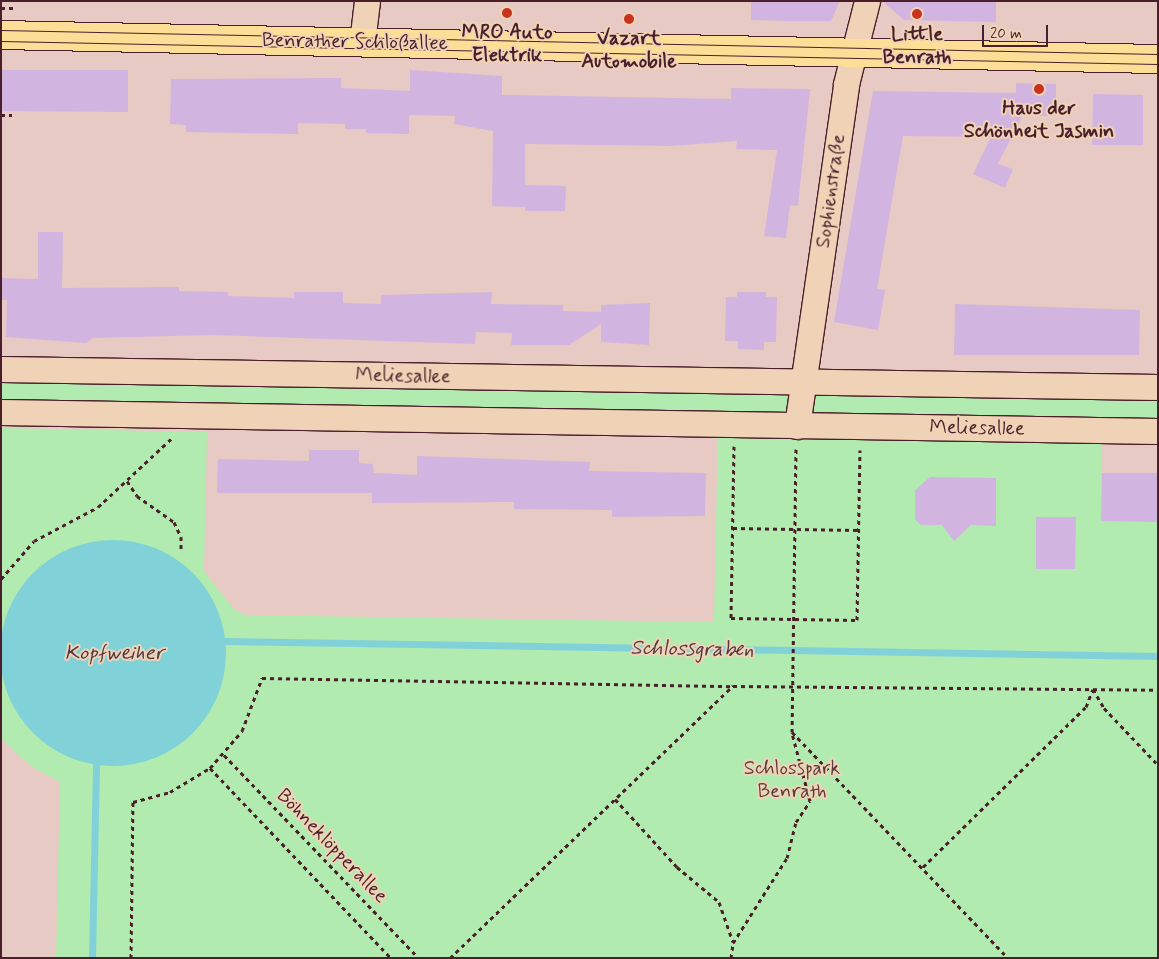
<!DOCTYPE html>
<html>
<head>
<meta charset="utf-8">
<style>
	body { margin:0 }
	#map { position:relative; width:1159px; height:959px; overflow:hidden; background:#e7cac3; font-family:Mynerve,sans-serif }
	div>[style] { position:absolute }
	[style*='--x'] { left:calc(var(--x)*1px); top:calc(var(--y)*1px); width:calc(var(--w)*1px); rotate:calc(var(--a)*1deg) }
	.green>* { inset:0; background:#b2ebaf }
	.water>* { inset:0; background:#80d2d8 }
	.round { border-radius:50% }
	.stream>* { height:7px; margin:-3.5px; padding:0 3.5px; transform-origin:3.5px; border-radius:3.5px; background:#80d2d8 }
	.building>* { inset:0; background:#d2b4e1 }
	.path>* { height:3px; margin-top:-1.5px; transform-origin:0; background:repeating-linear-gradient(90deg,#4a1f2b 0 4px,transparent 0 8px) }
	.roads { filter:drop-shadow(1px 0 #4a1f2b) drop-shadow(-1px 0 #4a1f2b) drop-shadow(0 1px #4a1f2b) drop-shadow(0 -1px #4a1f2b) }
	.minor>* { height:25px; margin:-12.5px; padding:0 12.5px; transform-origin:12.5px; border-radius:12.5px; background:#f0d3b6 }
	.major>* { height:28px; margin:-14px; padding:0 14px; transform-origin:14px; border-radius:14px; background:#fdde96 }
	.tram>* { height:1px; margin:-0.5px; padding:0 0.5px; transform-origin:0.5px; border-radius:0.5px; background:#4a1f2b }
	.dots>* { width:14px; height:14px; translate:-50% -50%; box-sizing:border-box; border:2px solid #f0d3b6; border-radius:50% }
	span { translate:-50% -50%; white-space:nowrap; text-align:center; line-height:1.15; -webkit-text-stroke:4px #f0d3b6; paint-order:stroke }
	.poi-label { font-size:20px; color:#4a1f2b; font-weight:700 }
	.street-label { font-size:20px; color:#4a1f2b }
	.park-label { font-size:20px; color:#5a3e3f }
	.water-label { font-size:21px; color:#523a45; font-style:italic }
	.frame { position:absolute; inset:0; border:2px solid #4a1f2b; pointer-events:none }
	.scale { position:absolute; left:982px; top:25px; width:66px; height:22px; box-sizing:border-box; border:2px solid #4a1f2b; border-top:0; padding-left:6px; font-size:15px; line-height:18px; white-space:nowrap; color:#4a1f2b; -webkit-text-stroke:4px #f0d3b6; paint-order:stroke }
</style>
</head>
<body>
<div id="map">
	<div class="green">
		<div style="clip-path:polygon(1px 374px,1158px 393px,1158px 424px,1px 406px)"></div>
		<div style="clip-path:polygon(1px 428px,207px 432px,204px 571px,234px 609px,245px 615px,714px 622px,718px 428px,1101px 434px,1101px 521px,1158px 522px,1158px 958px,56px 958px,60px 782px,32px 767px,1px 739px)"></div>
	</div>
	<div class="water">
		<div class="round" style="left:0;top:540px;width:226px;height:226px"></div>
	</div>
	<div class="stream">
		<div style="--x:226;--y:641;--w:932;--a:0.92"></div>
		<div style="--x:92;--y:958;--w:194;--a:-88.8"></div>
	</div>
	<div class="building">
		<div style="clip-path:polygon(751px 1px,840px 1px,831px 21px,786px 21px,751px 20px)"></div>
		<div style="clip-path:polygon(882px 1px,996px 1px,996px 22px,904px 20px)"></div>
		<div style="clip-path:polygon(1px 70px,128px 70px,128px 112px,1px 111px)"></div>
		<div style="clip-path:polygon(410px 70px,502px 76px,502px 95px,731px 99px,731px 88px,810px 89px,798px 206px,790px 205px,786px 238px,764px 236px,777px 150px,736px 149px,737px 141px,672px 146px,525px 144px,525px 185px,566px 186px,565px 211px,525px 211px,525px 207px,492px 206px,493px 131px,454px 124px,455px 116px,409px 115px,409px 134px,366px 133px,366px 129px,345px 129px,345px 124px,298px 123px,298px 134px,186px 132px,186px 125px,170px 124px,171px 79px,341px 78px,341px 88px,410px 91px)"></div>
		<div style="clip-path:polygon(1016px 83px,1056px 84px,1056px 116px,1022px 116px,998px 164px,1013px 169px,1005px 188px,973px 174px,991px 137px,903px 136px,877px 289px,885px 290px,878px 330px,834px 322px,873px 91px,1016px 93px)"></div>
		<div style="clip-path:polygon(1093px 94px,1143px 95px,1143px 145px,1092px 145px)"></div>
		<div style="clip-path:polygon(38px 232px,63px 232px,62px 288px,179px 287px,179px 291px,228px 292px,228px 296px,294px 298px,294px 292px,343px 292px,343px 303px,381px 304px,381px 295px,492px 292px,491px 304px,563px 305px,563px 311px,601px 312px,601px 305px,650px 303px,649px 345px,601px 342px,601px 324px,569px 345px,511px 345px,512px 333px,476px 332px,475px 344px,212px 335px,93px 338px,86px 343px,6px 337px,7px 300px,1px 300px,1px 278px,38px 279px)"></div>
		<div style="clip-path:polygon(737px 292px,766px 292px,766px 297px,777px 297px,776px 342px,764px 342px,764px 350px,738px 349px,738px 341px,725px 341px,726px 297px,737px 297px)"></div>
		<div style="clip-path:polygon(955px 304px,1140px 310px,1139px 355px,954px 355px)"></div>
		<div style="clip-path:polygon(309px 450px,359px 450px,359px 463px,373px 464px,374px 473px,417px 475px,417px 456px,590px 462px,589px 471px,706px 473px,705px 516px,612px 517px,612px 510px,514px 509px,514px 502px,372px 503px,372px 493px,217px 493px,218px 459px,309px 461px)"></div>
		<div style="clip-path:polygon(1102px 473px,1158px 473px,1158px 522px,1101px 521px)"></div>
		<div style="clip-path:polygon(930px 477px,996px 478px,996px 526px,971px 525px,954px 541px,942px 525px,921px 525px,915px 519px,915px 490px)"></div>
		<div style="clip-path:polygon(1036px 517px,1076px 517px,1075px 569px,1036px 569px)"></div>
	</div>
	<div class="path">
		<div style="--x:1;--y:8;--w:14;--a:0"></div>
		<div style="--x:1;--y:115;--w:11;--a:0"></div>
		<div style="--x:734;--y:446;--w:172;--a:91"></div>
		<div style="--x:731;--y:618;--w:126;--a:0.9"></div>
		<div style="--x:857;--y:620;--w:170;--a:-89"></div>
		<div style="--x:796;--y:449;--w:283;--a:90.8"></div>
		<div style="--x:792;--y:732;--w:313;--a:46.3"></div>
		<div style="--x:127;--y:481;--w:18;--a:56"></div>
		<div style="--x:137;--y:496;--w:45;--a:35.1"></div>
		<div style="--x:174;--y:522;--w:17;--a:65"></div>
		<div style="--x:181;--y:537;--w:15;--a:90"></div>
		<div style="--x:733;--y:528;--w:126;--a:0.9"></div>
		<div style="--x:1;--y:579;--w:50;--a:-49"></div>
		<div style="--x:34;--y:541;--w:72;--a:-28"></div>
		<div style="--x:98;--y:507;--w:101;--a:-43"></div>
		<div style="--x:224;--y:755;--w:281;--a:46.2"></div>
		<div style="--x:210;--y:768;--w:262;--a:46.4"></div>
		<div style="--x:615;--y:799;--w:92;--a:47.6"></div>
		<div style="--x:677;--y:867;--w:55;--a:39.8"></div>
		<div style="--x:719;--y:902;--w:42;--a:70.7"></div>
		<div style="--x:923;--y:867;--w:228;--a:-44.5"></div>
		<div style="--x:1086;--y:707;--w:19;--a:-69"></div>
		<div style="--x:1093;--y:689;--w:22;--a:60"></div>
		<div style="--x:1104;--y:708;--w:79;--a:46.5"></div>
		<div style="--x:131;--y:958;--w:156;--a:-89.3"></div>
		<div style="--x:133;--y:802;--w:38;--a:-15"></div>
		<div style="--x:170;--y:792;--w:47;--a:-31"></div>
		<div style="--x:210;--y:768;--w:49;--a:-49.1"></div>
		<div style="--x:242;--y:731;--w:57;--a:-69.3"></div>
		<div style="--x:262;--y:678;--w:471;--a:1"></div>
		<div style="--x:450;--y:958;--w:393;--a:-43.9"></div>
		<div style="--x:733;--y:686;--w:425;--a:0.5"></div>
		<div style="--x:731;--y:958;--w:15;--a:-82"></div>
		<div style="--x:733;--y:943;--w:101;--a:-57.6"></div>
		<div style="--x:787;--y:858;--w:37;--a:-76"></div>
		<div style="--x:796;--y:822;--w:25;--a:-56"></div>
		<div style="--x:810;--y:801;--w:70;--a:-104.8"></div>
	</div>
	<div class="roads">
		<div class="minor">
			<div style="--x:362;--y:42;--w:41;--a:-83"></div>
			<div style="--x:1;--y:369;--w:1157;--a:0.89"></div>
			<div style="--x:1;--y:412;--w:1157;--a:0.94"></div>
			<div style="--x:797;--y:426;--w:345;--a:-81.8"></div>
			<div style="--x:846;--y:84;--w:86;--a:-75.8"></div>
		</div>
		<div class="major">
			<div style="--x:1;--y:35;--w:1157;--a:1.19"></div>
		</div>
	</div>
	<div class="tram">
		<div style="--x:1;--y:30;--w:1157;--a:1.19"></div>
		<div style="--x:1;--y:41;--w:1157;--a:1.14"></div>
	</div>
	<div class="dots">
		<div style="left:507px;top:13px;background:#c8321e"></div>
		<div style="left:917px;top:14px;background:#c8321e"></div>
		<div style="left:629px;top:19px;background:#c8321e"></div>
		<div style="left:1039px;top:89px;background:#c8321e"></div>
	</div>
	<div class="poi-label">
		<span style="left:507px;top:44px">MRO Auto<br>Elektrik</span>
		<span style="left:917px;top:46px">Little<br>Benrath</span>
		<span style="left:629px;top:50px">Vazart<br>Automobile</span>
		<span style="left:1039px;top:120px">Haus der<br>Schönheit Jasmin</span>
	</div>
	<div class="street-label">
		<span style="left:355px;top:42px;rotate:1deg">Benrather Schloßallee</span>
		<span style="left:831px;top:191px;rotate:-82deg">Sophienstraße</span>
		<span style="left:403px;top:376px;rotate:1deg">Meliesallee</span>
		<span style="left:977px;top:428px;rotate:1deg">Meliesallee</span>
		<span style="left:332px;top:846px;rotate:46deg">Böhneklöpperallee</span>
	</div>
	<div class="park-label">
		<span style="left:792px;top:780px">Schlosspark<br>Benrath</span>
	</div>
	<div class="water-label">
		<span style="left:692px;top:649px;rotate:1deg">Schlossgraben</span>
		<span style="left:114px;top:653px">Kopfweiher</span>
	</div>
	<div class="frame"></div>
	<div class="scale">20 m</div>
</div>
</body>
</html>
